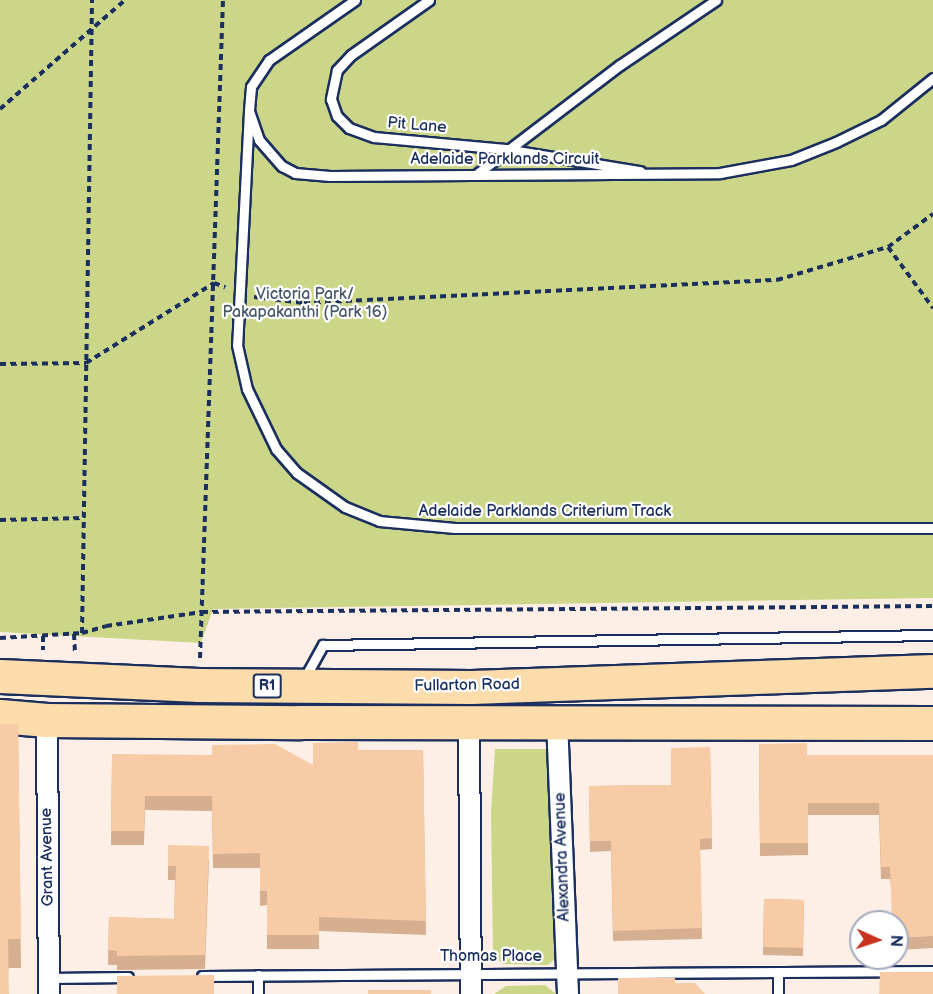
<!DOCTYPE html>
<html>
<head>
<meta charset="utf-8">
<style>
	body { margin:0 }
	#map { position:relative; width:933px; height:994px; overflow:hidden; background:#fdefe5; font-family:"Balsamiq Sans",sans-serif }
	div>[style] { position:absolute }
	[style*='--x'] { left:calc(var(--x)*1px); top:calc(var(--y)*1px); width:calc(var(--w)*1px); rotate:calc(var(--a)*1deg) }
	.green>* { inset:0; background:#cbd689 }
	.path>* { height:4px; margin-top:-2px; transform-origin:0; background:repeating-linear-gradient(90deg,#1b2f5e 0 6px,transparent 0 10.5px) }
	.roads { filter:drop-shadow(2px 0 #1b2f5e) drop-shadow(-2px 0 #1b2f5e) drop-shadow(0 2px #1b2f5e) drop-shadow(0 -2px #1b2f5e) }
	.lane>* { height:9px; margin:-4.5px; padding:0 4.5px; transform-origin:4.5px; border-radius:4.5px; background:#fff }
	.street>* { height:20px; margin:-10px; padding:0 10px; transform-origin:10px; border-radius:10px; background:#fff }
	.highway>* { height:33px; margin:-16.5px; padding:0 16.5px; transform-origin:16.5px; border-radius:16.5px; background:#fddcac }
	.wall>* { inset:0; background:#d5af90 }
	.building>* { inset:0; background:#f8cba7 }
	span { translate:-50% -50%; white-space:nowrap; text-align:center; line-height:1.15; -webkit-text-stroke:4.5px #fff; paint-order:stroke }
	.shield-label span { padding:2px 4px; background:#fff; border:2px solid; border-radius:4px; -webkit-text-stroke-width:0 }
	.shield-label { font-size:15px; color:#1b2f5e; font-weight:700 }
	.street-label { font-size:16px; color:#1b2f5e }
	.park-label { font-size:16px; color:#475969 }
	.north { position:absolute; left:849px; top:910px; width:60px; height:60px; box-sizing:border-box; background:#fff; border:2px solid #a4acbf; border-radius:50%; rotate:93deg; font-size:16px; font-weight:700; line-height:24px; text-align:center; color:#1b2f5e }
	.north::after { content:''; display:block; margin:auto; width:21px; height:27px; background:#c8321e; clip-path:polygon(50% 0,100% 100%,50% 72%,0 100%) }
</style>
</head>
<body>
<div id="map">
	<div class="green">
		<div style="clip-path:polygon(0 0,933px 0,933px 598px,213px 609px,201px 643px,0 632px)"></div>
		<div style="clip-path:polygon(495px 749px,548px 749px,555px 775px,557px 957px,548px 965px,503px 964px,493px 955px,491px 813px)"></div>
		<div style="clip-path:polygon(545px 985px,556px 994px,494px 994px,506px 986px)"></div>
	</div>
	<div class="path">
		<div style="--x:0;--y:109;--w:166;--a:-41.1"></div>
		<div style="--x:888;--y:247;--w:76;--a:53.6"></div>
		<div style="--x:214;--y:283;--w:12;--a:20"></div>
		<div style="--x:254;--y:297;--w:50;--a:6.8"></div>
		<div style="--x:304;--y:303;--w:474;--a:-2.8"></div>
		<div style="--x:777;--y:280;--w:116;--a:-16.6"></div>
		<div style="--x:888;--y:247;--w:56;--a:-36.3"></div>
		<div style="--x:0;--y:364;--w:86;--a:-0.7"></div>
		<div style="--x:86;--y:363;--w:151;--a:-32"></div>
		<div style="--x:0;--y:520;--w:83;--a:-1.4"></div>
		<div style="--x:82;--y:633;--w:633;--a:-89.09"></div>
		<div style="--x:74;--y:634;--w:20;--a:87"></div>
		<div style="--x:43;--y:636;--w:14;--a:90"></div>
		<div style="--x:0;--y:638;--w:82;--a:-3.5"></div>
		<div style="--x:82;--y:633;--w:25;--a:-16"></div>
		<div style="--x:106;--y:626;--w:97;--a:-8.3"></div>
		<div style="--x:202;--y:612;--w:731;--a:-0.47"></div>
		<div style="--x:200;--y:658;--w:658;--a:-88"></div>
	</div>
	<div class="roads">
		<div class="lane">
			<div style="--x:355;--y:0;--w:105;--a:145.1"></div>
			<div style="--x:269;--y:60;--w:32;--a:124"></div>
			<div style="--x:251;--y:87;--w:24;--a:95"></div>
			<div style="--x:249;--y:111;--w:31;--a:71"></div>
			<div style="--x:259;--y:140;--w:35;--a:49"></div>
			<div style="--x:282;--y:166;--w:15;--a:28"></div>
			<div style="--x:295;--y:173;--w:35;--a:5"></div>
			<div style="--x:330;--y:176;--w:390;--a:-0.4"></div>
			<div style="--x:720;--y:173;--w:72;--a:-10.4"></div>
			<div style="--x:791;--y:160;--w:48;--a:-21.8"></div>
			<div style="--x:836;--y:142;--w:50;--a:-26.1"></div>
			<div style="--x:881;--y:120;--w:67;--a:-38.9"></div>
			<div style="--x:429;--y:0;--w:95;--a:144.8"></div>
			<div style="--x:351;--y:55;--w:21;--a:133"></div>
			<div style="--x:337;--y:70;--w:30;--a:102"></div>
			<div style="--x:331;--y:99;--w:18;--a:71"></div>
			<div style="--x:337;--y:116;--w:17;--a:45"></div>
			<div style="--x:349;--y:128;--w:27;--a:20"></div>
			<div style="--x:374;--y:137;--w:132;--a:5.2"></div>
			<div style="--x:505;--y:149;--w:137;--a:9.3"></div>
			<div style="--x:249;--y:111;--w:234;--a:92.9"></div>
			<div style="--x:237;--y:345;--w:45;--a:77.2"></div>
			<div style="--x:247;--y:389;--w:67;--a:64.2"></div>
			<div style="--x:276;--y:449;--w:32;--a:49"></div>
			<div style="--x:297;--y:473;--w:59;--a:35.3"></div>
			<div style="--x:345;--y:507;--w:37;--a:22"></div>
			<div style="--x:379;--y:521;--w:76;--a:5.3"></div>
			<div style="--x:455;--y:528;--w:478;--a:0"></div>
			<div style="--x:478;--y:173;--w:178;--a:-37.3"></div>
			<div style="--x:620;--y:65;--w:116;--a:-34.1"></div>
			<div style="--x:304;--y:679;--w:39;--a:-61"></div>
			<div style="--x:323;--y:645;--w:610;--a:-0.94"></div>
			<div style="--x:258;--y:975;--w:19;--a:90"></div>
			<div style="--x:778;--y:975;--w:19;--a:90"></div>
			<div style="--x:202;--y:976;--w:731;--a:-0.39"></div>
			<div style="--x:49;--y:978;--w:79;--a:-0.7"></div>
		</div>
		<div class="street">
			<div style="--x:47;--y:720;--w:274;--a:89.6"></div>
			<div style="--x:557;--y:720;--w:274;--a:87.7"></div>
			<div style="--x:469;--y:721;--w:273;--a:89.6"></div>
		</div>
		<div class="highway">
			<div style="--x:0;--y:676;--w:199;--a:2.6"></div>
			<div style="--x:199;--y:685;--w:272;--a:0.4"></div>
			<div style="--x:471;--y:687;--w:462;--a:-2"></div>
			<div style="--x:0;--y:716;--w:47;--a:4.9"></div>
			<div style="--x:47;--y:720;--w:253;--a:0.5"></div>
			<div style="--x:300;--y:722;--w:633;--a:0.09"></div>
		</div>
	</div>
	<div class="wall">
		<div style="clip-path:polygon(18px 724px,21px 968px,9px 968px,0 994px)"></div>
		<div style="clip-path:polygon(759px 744px,807px 755px,933px 755px,933px 948px,897px 950px,897px 922px,890px 879px,881px 879px,879px 815px,808px 815px,808px 855px,760px 856px)"></div>
		<div style="clip-path:polygon(710px 747px,712px 849px,700px 850px,702px 939px,613px 941px,611px 851px,590px 852px,589px 786px,671px 785px)"></div>
		<div style="clip-path:polygon(358px 750px,423px 750px,426px 935px,319px 931px,319px 949px,267px 949px,267px 905px,260px 906px,260px 868px,213px 868px,212px 811px,145px 810px,144px 845px,111px 845px,112px 754px,313px 765px)"></div>
		<div style="clip-path:polygon(168px 845px,209px 860px,205px 969px,117px 970px,117px 965px,108px 965px,109px 917px,174px 919px,175px 880px,168px 880px)"></div>
		<div style="clip-path:polygon(764px 899px,804px 900px,803px 956px,763px 955px)"></div>
	</div>
	<div class="building">
		<div style="clip-path:polygon(0 724px,18px 724px,21px 939px,8px 939px,9px 994px,0 994px)"></div>
		<div style="clip-path:polygon(358px 742px,358px 750px,423px 750px,426px 921px,319px 917px,319px 935px,267px 935px,267px 891px,260px 891px,260px 853px,213px 854px,212px 796px,145px 796px,144px 831px,111px 831px,112px 754px,212px 755px,212px 745px,275px 744px,313px 765px,313px 743px)"></div>
		<div style="clip-path:polygon(807px 743px,807px 755px,933px 755px,933px 936px,897px 938px,897px 922px,892px 922px,890px 867px,881px 867px,879px 803px,808px 803px,808px 843px,760px 843px,759px 744px)"></div>
		<div style="clip-path:polygon(710px 747px,712px 838px,700px 839px,702px 928px,613px 931px,611px 841px,590px 841px,589px 786px,671px 785px,671px 748px)"></div>
		<div style="clip-path:polygon(168px 845px,209px 846px,205px 955px,117px 956px,117px 951px,108px 950px,109px 917px,174px 919px,176px 866px,168px 866px)"></div>
		<div style="clip-path:polygon(764px 899px,804px 900px,803px 948px,763px 947px)"></div>
		<div style="clip-path:polygon(880px 972px,933px 972px,933px 994px,879px 994px)"></div>
		<div style="clip-path:polygon(214px 975px,214px 994px,117px 994px,117px 976px)"></div>
		<div style="clip-path:polygon(618px 978px,675px 978px,675px 983px,695px 983px,705px 994px,618px 994px)"></div>
		<div style="clip-path:polygon(368px 990px,431px 990px,431px 994px,368px 994px)"></div>
	</div>
	<div class="shield-label">
		<span style="left:267px;top:686px">R1</span>
	</div>
	<div class="street-label">
		<span style="left:417px;top:126px;rotate:5deg">Pit Lane</span>
		<span style="left:505px;top:160px">Adelaide Parklands Circuit</span>
		<span style="left:545px;top:512px">Adelaide Parklands Criterium Track</span>
		<span style="left:467px;top:686px;rotate:-1deg">Fullarton Road</span>
		<span style="left:48px;top:857px;rotate:-91deg">Grant Avenue</span>
		<span style="left:563px;top:857px;rotate:-92deg">Alexandra Avenue</span>
		<span style="left:491px;top:957px">Thomas Place</span>
	</div>
	<div class="park-label">
		<span style="left:305px;top:304px">Victoria Park/<br>Pakapakanthi (Park 16)</span>
	</div>
	<div class="north">N</div>
</div>
</body>
</html>
